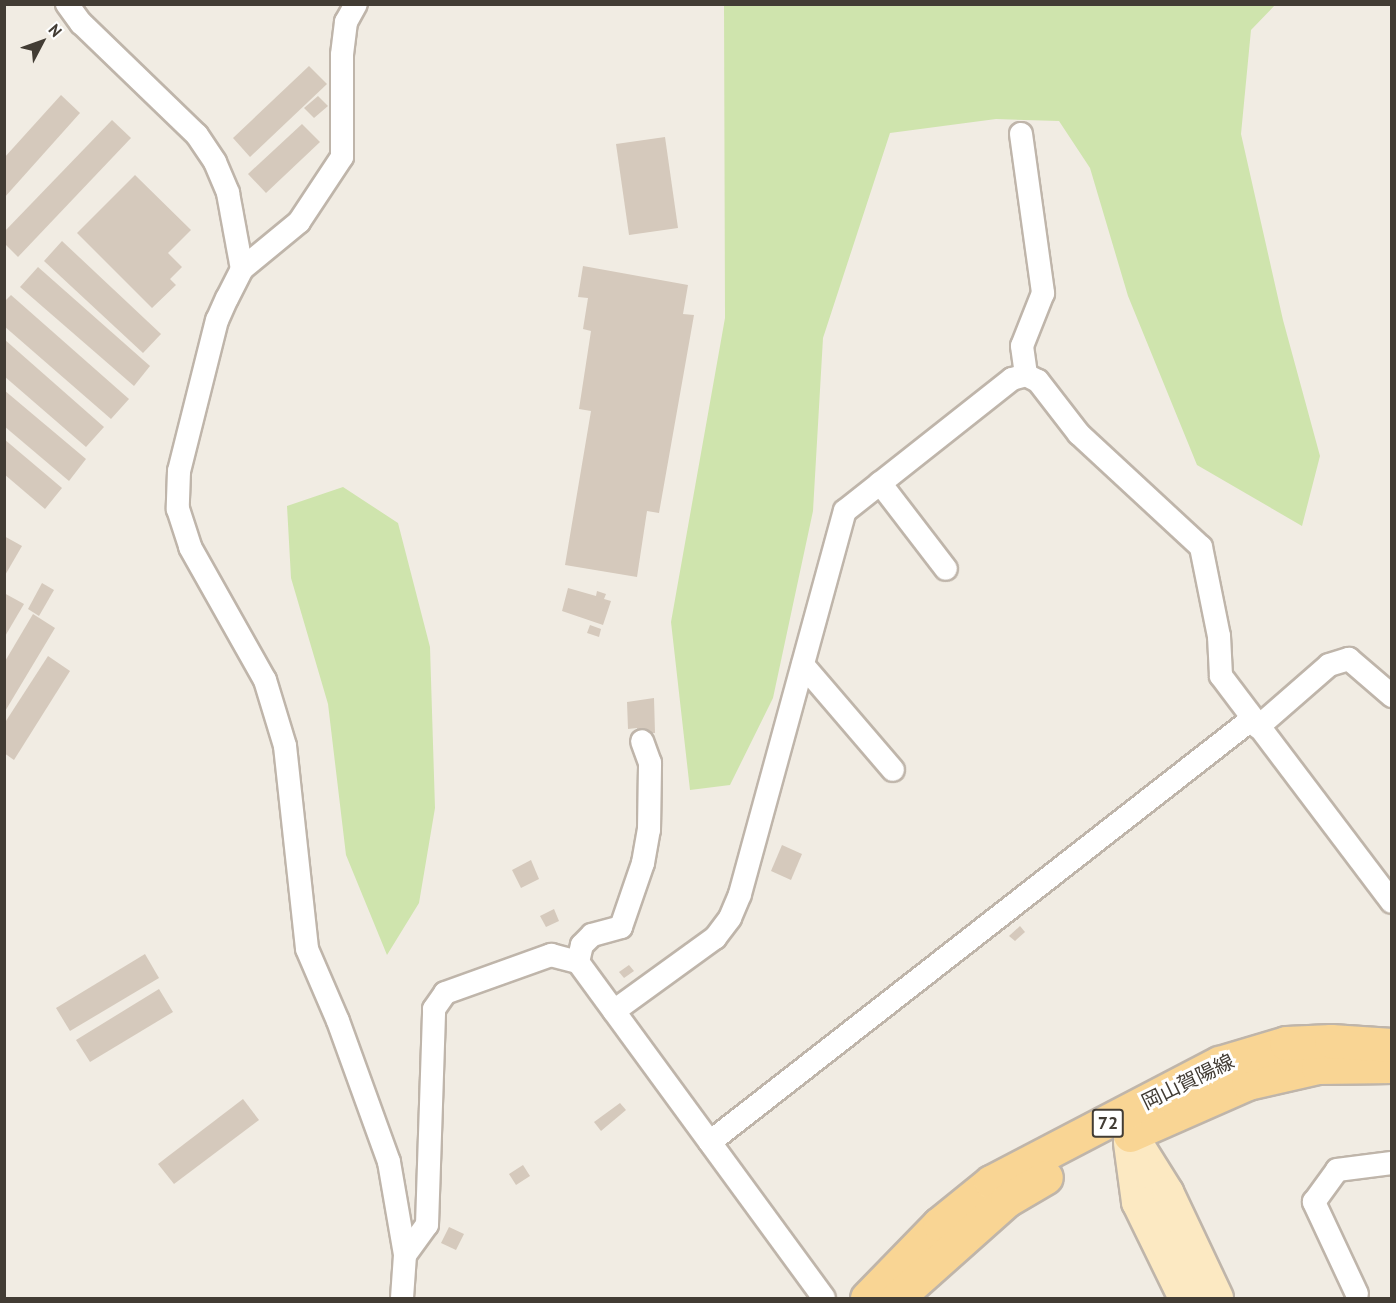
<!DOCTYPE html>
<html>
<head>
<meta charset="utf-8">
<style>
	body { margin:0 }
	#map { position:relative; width:1396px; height:1303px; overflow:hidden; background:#f1ece3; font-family:"PT Sans","Noto Sans JP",sans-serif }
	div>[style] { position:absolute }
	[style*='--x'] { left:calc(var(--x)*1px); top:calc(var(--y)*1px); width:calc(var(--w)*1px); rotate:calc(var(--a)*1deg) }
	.green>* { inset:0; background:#cfe4ad }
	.building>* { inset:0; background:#d5c9bc }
	.roads { filter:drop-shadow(2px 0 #bfb5aa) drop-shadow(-2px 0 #bfb5aa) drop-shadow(0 2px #bfb5aa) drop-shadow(0 -2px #bfb5aa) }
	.street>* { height:22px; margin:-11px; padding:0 11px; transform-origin:11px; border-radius:11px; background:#fff }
	.secondary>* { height:32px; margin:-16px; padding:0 16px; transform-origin:16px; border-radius:16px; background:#fce9c2 }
	.primary>* { height:33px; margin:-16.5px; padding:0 16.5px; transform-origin:16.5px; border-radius:16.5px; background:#f9d594 }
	span { translate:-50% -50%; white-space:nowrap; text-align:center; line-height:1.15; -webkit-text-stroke:6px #fff; paint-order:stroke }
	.shield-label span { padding:2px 4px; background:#fff; border:2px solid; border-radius:4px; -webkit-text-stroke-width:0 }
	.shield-label { font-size:18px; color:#423c34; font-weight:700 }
	.street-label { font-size:20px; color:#423c34 }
	.frame { position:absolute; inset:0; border:6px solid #423c34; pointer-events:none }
	.north { position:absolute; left:12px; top:12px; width:60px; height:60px; -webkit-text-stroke:4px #fff; paint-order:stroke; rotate:49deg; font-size:16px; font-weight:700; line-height:24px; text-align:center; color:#423c34 }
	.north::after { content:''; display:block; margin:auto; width:21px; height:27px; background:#423c34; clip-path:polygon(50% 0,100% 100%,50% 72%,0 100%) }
</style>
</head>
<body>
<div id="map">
	<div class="green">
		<div style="clip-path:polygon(724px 5px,1275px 5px,1251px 30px,1241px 134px,1283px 320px,1320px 456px,1302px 526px,1197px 465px,1128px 296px,1090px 168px,1059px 121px,996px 119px,890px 133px,823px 338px,813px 511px,773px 698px,730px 785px,690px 790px,671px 622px,725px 318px)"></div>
		<div style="clip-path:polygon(343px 487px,398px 523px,430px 647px,435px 808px,419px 903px,387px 955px,346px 855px,328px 704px,291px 578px,287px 506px)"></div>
	</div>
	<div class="building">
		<div style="clip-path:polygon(309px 66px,327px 84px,250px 157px,233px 138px)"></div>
		<div style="clip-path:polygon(61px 95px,80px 113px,4px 198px,4px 158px)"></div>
		<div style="clip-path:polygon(318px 96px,328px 106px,314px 118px,304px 108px)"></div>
		<div style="clip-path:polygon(112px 120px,131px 138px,18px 257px,4px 243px,4px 232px)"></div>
		<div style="clip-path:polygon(302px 124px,320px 142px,266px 193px,248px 174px)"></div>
		<div style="clip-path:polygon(665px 137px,678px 228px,629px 235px,616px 144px)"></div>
		<div style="clip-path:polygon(135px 175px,191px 230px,168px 253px,182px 267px,170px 279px,176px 285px,152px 308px,77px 233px)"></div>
		<div style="clip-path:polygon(62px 241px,161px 334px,143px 353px,44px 261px)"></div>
		<div style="clip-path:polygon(583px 266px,688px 285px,683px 314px,694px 315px,659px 513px,647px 511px,637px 577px,565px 565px,591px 411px,579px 409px,591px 331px,583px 329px,588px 298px,578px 297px)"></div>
		<div style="clip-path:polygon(38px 267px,150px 366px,134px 386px,20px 287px)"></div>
		<div style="clip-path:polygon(11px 295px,129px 399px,111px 419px,4px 326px,4px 302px)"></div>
		<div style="clip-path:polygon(4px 339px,104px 427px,86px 447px,4px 376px)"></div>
		<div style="clip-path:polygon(4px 390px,86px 459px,69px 481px,4px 426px)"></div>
		<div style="clip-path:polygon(4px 439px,62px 488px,45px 509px,4px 474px)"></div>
		<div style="clip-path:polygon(4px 536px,22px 546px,4px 577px)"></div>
		<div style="clip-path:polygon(42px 583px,54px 590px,39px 616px,28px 609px)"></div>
		<div style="clip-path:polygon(568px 588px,596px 596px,597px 591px,606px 594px,604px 599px,611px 601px,603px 625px,562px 611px)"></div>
		<div style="clip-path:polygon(4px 593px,24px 604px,4px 638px)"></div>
		<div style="clip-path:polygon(33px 614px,55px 628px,4px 713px,4px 663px)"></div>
		<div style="clip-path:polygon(590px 625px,601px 629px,599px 637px,587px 633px)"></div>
		<div style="clip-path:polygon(48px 656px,70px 671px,14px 760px,4px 753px,4px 724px)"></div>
		<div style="clip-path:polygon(654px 698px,655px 733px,637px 733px,637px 728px,628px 729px,627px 702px)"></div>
		<div style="clip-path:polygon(782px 845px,802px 854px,791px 880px,771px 871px)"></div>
		<div style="clip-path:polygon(531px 860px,539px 879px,521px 888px,512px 870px)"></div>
		<div style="clip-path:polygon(554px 909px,559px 921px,546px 927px,540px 916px)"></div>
		<div style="clip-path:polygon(1020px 926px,1025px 932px,1015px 941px,1009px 936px)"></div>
		<div style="clip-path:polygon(145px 954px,159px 978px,70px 1031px,56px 1008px)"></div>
		<div style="clip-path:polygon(629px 965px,634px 971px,624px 978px,619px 972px)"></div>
		<div style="clip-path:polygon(159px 989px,173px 1012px,90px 1062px,76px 1040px)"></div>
		<div style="clip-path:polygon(243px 1099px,259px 1120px,174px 1184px,158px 1164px)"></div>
		<div style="clip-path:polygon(620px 1103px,626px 1110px,601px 1131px,594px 1122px)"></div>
		<div style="clip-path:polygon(523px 1165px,530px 1176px,516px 1185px,509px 1174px)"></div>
		<div style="clip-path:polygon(449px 1227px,464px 1234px,456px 1250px,441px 1243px)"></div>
	</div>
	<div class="roads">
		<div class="street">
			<div style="--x:67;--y:4;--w:24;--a:54"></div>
			<div style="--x:81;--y:23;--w:161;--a:44"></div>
			<div style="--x:197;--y:135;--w:32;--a:56"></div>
			<div style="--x:215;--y:162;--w:34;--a:67"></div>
			<div style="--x:228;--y:193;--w:77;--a:79.6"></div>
			<div style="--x:356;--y:4;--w:21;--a:119"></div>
			<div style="--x:346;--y:22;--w:33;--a:97"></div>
			<div style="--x:342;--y:55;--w:102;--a:90"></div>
			<div style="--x:342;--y:157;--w:78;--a:123.5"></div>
			<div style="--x:299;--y:222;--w:74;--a:140.5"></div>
			<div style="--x:242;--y:269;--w:33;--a:117"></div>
			<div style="--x:227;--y:298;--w:24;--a:114"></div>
			<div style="--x:217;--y:320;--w:156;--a:104.1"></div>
			<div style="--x:179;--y:471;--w:38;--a:92"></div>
			<div style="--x:178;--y:509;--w:40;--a:72"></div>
			<div style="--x:190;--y:547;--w:153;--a:60.6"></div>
			<div style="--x:265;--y:680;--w:69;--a:73.1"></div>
			<div style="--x:285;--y:746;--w:204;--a:83.8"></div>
			<div style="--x:307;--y:949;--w:78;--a:66.7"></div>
			<div style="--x:338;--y:1021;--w:150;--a:70.1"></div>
			<div style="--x:389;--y:1162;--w:94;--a:80.2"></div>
			<div style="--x:405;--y:1255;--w:43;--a:94"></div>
			<div style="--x:1021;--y:134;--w:161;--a:82.1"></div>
			<div style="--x:1043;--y:293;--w:57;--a:111.6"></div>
			<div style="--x:1022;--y:346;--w:29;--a:82"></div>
			<div style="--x:880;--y:483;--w:108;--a:52.5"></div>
			<div style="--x:803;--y:665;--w:138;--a:49.4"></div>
			<div style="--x:1258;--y:727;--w:94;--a:-41.1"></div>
			<div style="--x:1329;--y:665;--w:21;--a:-17"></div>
			<div style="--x:1349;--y:659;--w:57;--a:40.7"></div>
			<div style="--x:578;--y:962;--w:17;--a:-77"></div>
			<div style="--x:582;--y:945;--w:14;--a:-45"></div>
			<div style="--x:592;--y:935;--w:30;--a:-15"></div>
			<div style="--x:621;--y:927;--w:68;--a:-71"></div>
			<div style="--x:643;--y:863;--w:34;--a:-80"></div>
			<div style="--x:649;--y:830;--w:67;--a:-89.1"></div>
			<div style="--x:650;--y:763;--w:23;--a:-110"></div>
			<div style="--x:614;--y:1011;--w:125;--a:-35.9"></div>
			<div style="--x:715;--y:938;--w:25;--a:-53"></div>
			<div style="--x:730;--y:918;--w:26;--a:-67"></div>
			<div style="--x:740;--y:894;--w:397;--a:-74.7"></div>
			<div style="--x:845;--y:511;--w:213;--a:-38.3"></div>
			<div style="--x:1012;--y:379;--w:15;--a:-16"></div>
			<div style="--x:1026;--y:375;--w:13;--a:27"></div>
			<div style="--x:1038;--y:381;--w:67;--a:52.3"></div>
			<div style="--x:1079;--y:434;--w:166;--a:42.8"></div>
			<div style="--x:1201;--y:547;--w:91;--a:78.6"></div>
			<div style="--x:1219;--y:636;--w:40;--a:87.1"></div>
			<div style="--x:1221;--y:676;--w:283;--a:52.9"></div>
			<div style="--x:710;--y:1142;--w:688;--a:-37.97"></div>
			<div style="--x:405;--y:1255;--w:37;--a:-54"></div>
			<div style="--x:427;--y:1225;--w:216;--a:-88.1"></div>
			<div style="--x:434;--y:1009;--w:19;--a:-55"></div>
			<div style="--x:445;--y:993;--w:113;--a:-19.7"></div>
			<div style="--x:551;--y:955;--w:28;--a:15"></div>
			<div style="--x:578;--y:962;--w:416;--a:53.8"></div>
			<div style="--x:1357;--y:1294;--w:102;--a:-115.1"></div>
			<div style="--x:1314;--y:1202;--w:39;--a:-54"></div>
			<div style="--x:1337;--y:1170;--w:55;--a:-7.3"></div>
		</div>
		<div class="secondary">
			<div style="--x:1120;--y:1117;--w:89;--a:57.9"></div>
			<div style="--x:1167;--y:1192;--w:117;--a:64.7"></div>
			<div style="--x:1130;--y:1143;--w:60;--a:82.3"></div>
			<div style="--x:1138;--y:1202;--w:107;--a:63.9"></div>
		</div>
		<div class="primary">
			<div style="--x:1130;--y:1135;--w:129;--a:-23.8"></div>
			<div style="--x:1248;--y:1083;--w:72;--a:-12.9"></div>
			<div style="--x:1318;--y:1067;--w:74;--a:-0.8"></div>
			<div style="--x:867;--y:1298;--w:103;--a:-45.8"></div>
			<div style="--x:939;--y:1224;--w:67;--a:-38.9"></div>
			<div style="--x:991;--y:1182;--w:257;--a:-27.6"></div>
			<div style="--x:1219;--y:1063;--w:70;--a:-16.6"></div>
			<div style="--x:1286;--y:1043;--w:45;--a:-2.5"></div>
			<div style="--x:1331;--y:1041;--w:61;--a:3.8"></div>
			<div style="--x:897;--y:1298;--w:147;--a:-41.7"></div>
			<div style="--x:1007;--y:1200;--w:45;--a:-30.5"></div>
		</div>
	</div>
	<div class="shield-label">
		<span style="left:1108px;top:1123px">72</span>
	</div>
	<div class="street-label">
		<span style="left:1188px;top:1082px;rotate:-26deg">岡山賀陽線</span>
	</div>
	<div class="frame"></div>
	<div class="north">N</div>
</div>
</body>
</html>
